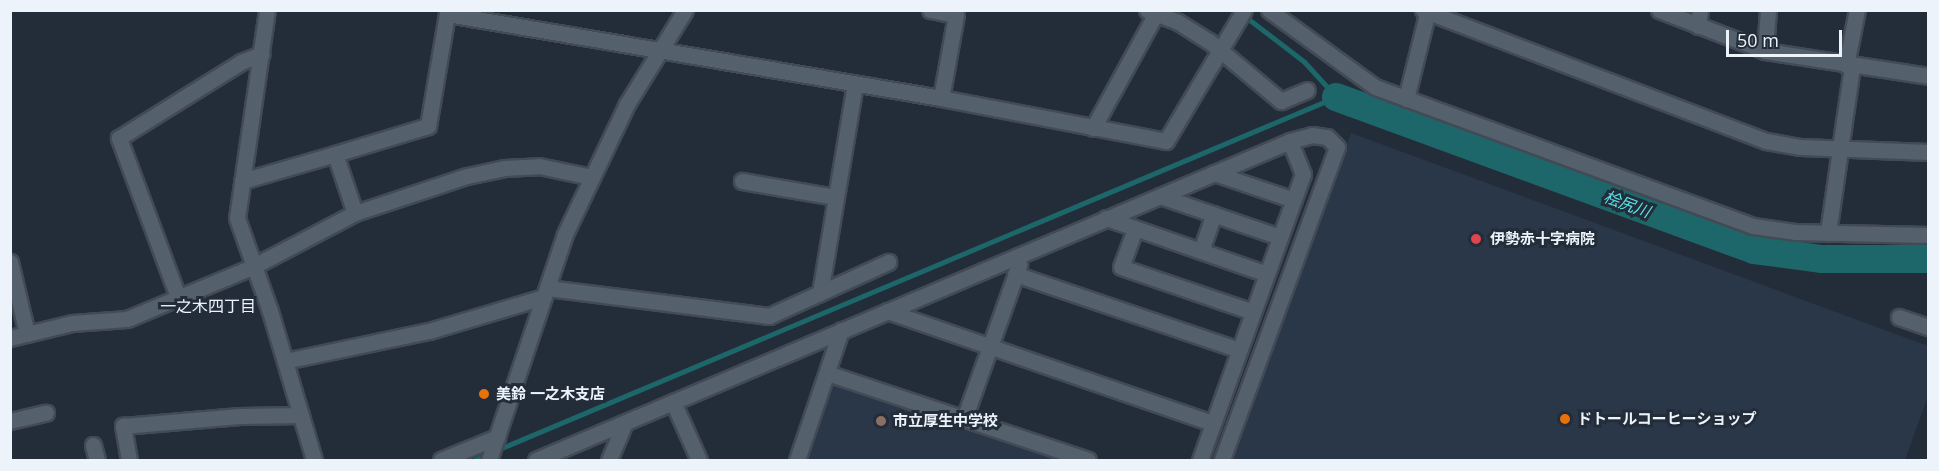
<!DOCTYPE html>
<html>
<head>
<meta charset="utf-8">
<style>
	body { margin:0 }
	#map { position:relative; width:1939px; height:471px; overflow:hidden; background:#232d39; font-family:"Open Sans","Noto Sans JP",sans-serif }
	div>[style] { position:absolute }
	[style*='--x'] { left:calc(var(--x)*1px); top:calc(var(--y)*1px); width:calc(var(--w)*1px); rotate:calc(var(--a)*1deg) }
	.built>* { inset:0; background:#293748 }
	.stream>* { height:4.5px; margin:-2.25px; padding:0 2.25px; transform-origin:2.25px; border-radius:2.25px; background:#1d6669 }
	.river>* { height:28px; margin:-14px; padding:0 14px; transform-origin:14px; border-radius:14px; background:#1d6669 }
	.roads { filter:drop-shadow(2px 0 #424a55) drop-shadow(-2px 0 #424a55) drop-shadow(0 2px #424a55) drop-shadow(0 -2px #424a55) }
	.minor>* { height:15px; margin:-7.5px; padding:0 7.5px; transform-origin:7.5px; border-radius:7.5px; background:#55606d }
	.dots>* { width:16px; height:16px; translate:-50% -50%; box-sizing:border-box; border:3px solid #232d39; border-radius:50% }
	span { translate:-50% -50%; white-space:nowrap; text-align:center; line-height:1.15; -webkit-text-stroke:6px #232d39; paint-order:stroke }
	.poi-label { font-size:15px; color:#ecf3fb; font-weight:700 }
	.left { translate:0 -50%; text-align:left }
	.water-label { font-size:16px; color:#59e0e7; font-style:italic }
	.neighbourhood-label { font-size:16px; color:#ecf3fb }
	.frame { position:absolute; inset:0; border:12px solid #ecf3fb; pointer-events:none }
	.scale { position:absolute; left:1726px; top:30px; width:116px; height:27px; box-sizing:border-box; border:3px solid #ecf3fb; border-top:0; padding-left:8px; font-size:18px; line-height:21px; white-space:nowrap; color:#ecf3fb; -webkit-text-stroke:4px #232d39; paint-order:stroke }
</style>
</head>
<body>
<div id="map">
	<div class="built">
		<div style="clip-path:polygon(1351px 133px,1928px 346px,1928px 396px,1905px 460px,1233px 460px)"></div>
		<div style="clip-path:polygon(830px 382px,1060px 460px,804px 460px)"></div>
	</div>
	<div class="stream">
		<div style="--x:497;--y:450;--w:910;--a:-22.82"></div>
		<div style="--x:1336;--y:97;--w:47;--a:-132.4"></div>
		<div style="--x:1304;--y:62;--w:76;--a:-142.5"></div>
		<div style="--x:475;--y:460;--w:13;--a:-23"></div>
	</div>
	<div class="river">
		<div style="--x:1336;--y:97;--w:445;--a:20.1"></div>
		<div style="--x:1754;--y:250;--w:69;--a:7.5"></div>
		<div style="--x:1822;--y:259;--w:106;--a:0"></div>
	</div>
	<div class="roads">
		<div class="minor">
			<div style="--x:267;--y:10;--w:210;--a:98.2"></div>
			<div style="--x:237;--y:218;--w:99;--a:70.5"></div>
			<div style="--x:270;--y:311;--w:155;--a:73.5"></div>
			<div style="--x:930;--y:10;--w:26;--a:11"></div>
			<div style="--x:956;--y:15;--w:84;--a:100.2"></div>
			<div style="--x:1147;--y:10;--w:33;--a:21"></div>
			<div style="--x:1178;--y:22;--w:36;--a:32"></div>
			<div style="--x:1209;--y:41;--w:94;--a:39.8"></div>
			<div style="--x:1281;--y:101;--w:28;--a:-23"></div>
			<div style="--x:1269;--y:10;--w:131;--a:36"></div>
			<div style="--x:1375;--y:87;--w:403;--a:20.2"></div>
			<div style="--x:1753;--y:226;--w:42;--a:8.1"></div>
			<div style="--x:1795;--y:232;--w:133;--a:1.3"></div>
			<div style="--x:1423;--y:10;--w:367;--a:20.9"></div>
			<div style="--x:1766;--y:141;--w:35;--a:10"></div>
			<div style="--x:1800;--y:147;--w:128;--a:2.2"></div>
			<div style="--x:1659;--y:10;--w:114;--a:21.1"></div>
			<div style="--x:1765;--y:51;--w:165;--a:8.7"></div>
			<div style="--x:1698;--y:26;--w:16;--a:-83"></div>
			<div style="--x:1765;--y:51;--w:41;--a:-85.8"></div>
			<div style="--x:1846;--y:65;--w:56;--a:-78.7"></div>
			<div style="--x:1406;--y:99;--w:92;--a:-76.1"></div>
			<div style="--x:1093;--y:128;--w:129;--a:-61.2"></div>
			<div style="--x:1214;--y:173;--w:84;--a:18.6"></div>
			<div style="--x:242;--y:181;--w:97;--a:-16.2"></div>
			<div style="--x:742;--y:181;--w:95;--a:9.7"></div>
			<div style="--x:1160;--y:196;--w:127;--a:18.9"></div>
			<div style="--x:355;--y:213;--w:62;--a:-108.7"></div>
			<div style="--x:335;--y:154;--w:97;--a:-16.8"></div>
			<div style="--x:428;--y:126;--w:114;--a:-80.4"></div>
			<div style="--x:447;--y:14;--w:501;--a:9.65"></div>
			<div style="--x:941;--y:98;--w:229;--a:10.8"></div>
			<div style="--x:1166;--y:141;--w:152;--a:-59.2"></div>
			<div style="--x:1106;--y:218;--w:170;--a:19.2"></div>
			<div style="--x:1135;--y:229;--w:40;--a:110.2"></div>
			<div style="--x:1121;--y:267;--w:139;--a:18.8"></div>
			<div style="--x:1828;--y:233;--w:169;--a:-81.8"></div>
			<div style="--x:1201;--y:251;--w:39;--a:-71"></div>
			<div style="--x:10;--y:262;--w:74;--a:76.7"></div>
			<div style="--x:1015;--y:274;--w:237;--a:18.7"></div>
			<div style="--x:548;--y:288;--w:223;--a:7.2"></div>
			<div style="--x:769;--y:316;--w:131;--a:-24.4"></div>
			<div style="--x:820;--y:293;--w:212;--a:-80.5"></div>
			<div style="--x:178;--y:297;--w:170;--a:-110.4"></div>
			<div style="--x:119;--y:138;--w:144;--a:-31.9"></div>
			<div style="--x:241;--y:62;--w:22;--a:-21"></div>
			<div style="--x:887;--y:311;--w:345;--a:19"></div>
			<div style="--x:1899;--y:317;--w:31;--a:19"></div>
			<div style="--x:10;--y:338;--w:64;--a:-13.6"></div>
			<div style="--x:72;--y:323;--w:55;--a:-4.2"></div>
			<div style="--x:127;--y:319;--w:135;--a:-22.6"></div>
			<div style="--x:252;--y:267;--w:116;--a:-27.7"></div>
			<div style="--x:355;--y:213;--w:118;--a:-18.3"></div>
			<div style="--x:467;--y:176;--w:38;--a:-12"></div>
			<div style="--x:504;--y:168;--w:35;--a:-3"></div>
			<div style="--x:539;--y:166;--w:53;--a:11.9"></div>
			<div style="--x:285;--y:361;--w:147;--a:-11.8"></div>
			<div style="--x:429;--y:331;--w:120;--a:-16.5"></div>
			<div style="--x:827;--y:373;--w:275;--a:18.4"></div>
			<div style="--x:673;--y:402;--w:64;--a:65.9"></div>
			<div style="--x:964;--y:419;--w:164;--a:-70.3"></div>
			<div style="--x:10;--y:421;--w:37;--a:-13"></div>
			<div style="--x:93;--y:445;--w:16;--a:75"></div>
			<div style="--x:129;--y:460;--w:35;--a:-100"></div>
			<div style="--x:123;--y:426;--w:117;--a:-4.9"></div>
			<div style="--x:240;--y:416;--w:61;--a:-0.9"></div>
			<div style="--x:441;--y:460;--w:61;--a:-22.3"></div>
			<div style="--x:489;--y:460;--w:238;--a:-71.4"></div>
			<div style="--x:565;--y:234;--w:144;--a:-64.5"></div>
			<div style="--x:627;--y:104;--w:110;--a:-58.3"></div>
			<div style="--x:536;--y:460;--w:819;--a:-22.93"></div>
			<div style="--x:1290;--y:141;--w:23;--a:-15"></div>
			<div style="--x:1312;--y:135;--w:15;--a:8"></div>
			<div style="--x:1327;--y:137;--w:14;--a:45"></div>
			<div style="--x:1337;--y:147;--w:333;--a:110.2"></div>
			<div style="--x:609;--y:460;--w:39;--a:-67"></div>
			<div style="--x:797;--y:460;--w:137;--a:-71.3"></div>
			<div style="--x:1200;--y:460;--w:304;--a:-70.2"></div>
			<div style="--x:1303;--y:174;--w:35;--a:-112"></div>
		</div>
	</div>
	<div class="dots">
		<div style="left:1476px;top:239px;background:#e0444e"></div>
		<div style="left:484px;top:394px;background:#e8710a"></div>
		<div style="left:1565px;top:419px;background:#e8710a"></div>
		<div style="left:881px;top:421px;background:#8d6e63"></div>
	</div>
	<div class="poi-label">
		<span class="left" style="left:1490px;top:239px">伊勢赤十字病院</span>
		<span class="left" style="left:496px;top:394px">美鈴 一之木支店</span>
		<span class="left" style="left:1577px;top:419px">ドトールコーヒーショップ</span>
		<span class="left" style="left:893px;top:421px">市立厚生中学校</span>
	</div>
	<div class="water-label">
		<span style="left:1627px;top:204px;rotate:20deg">桧尻川</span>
	</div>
	<div class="neighbourhood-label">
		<span style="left:208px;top:306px">一之木四丁目</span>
	</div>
	<div class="frame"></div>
	<div class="scale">50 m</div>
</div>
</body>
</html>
